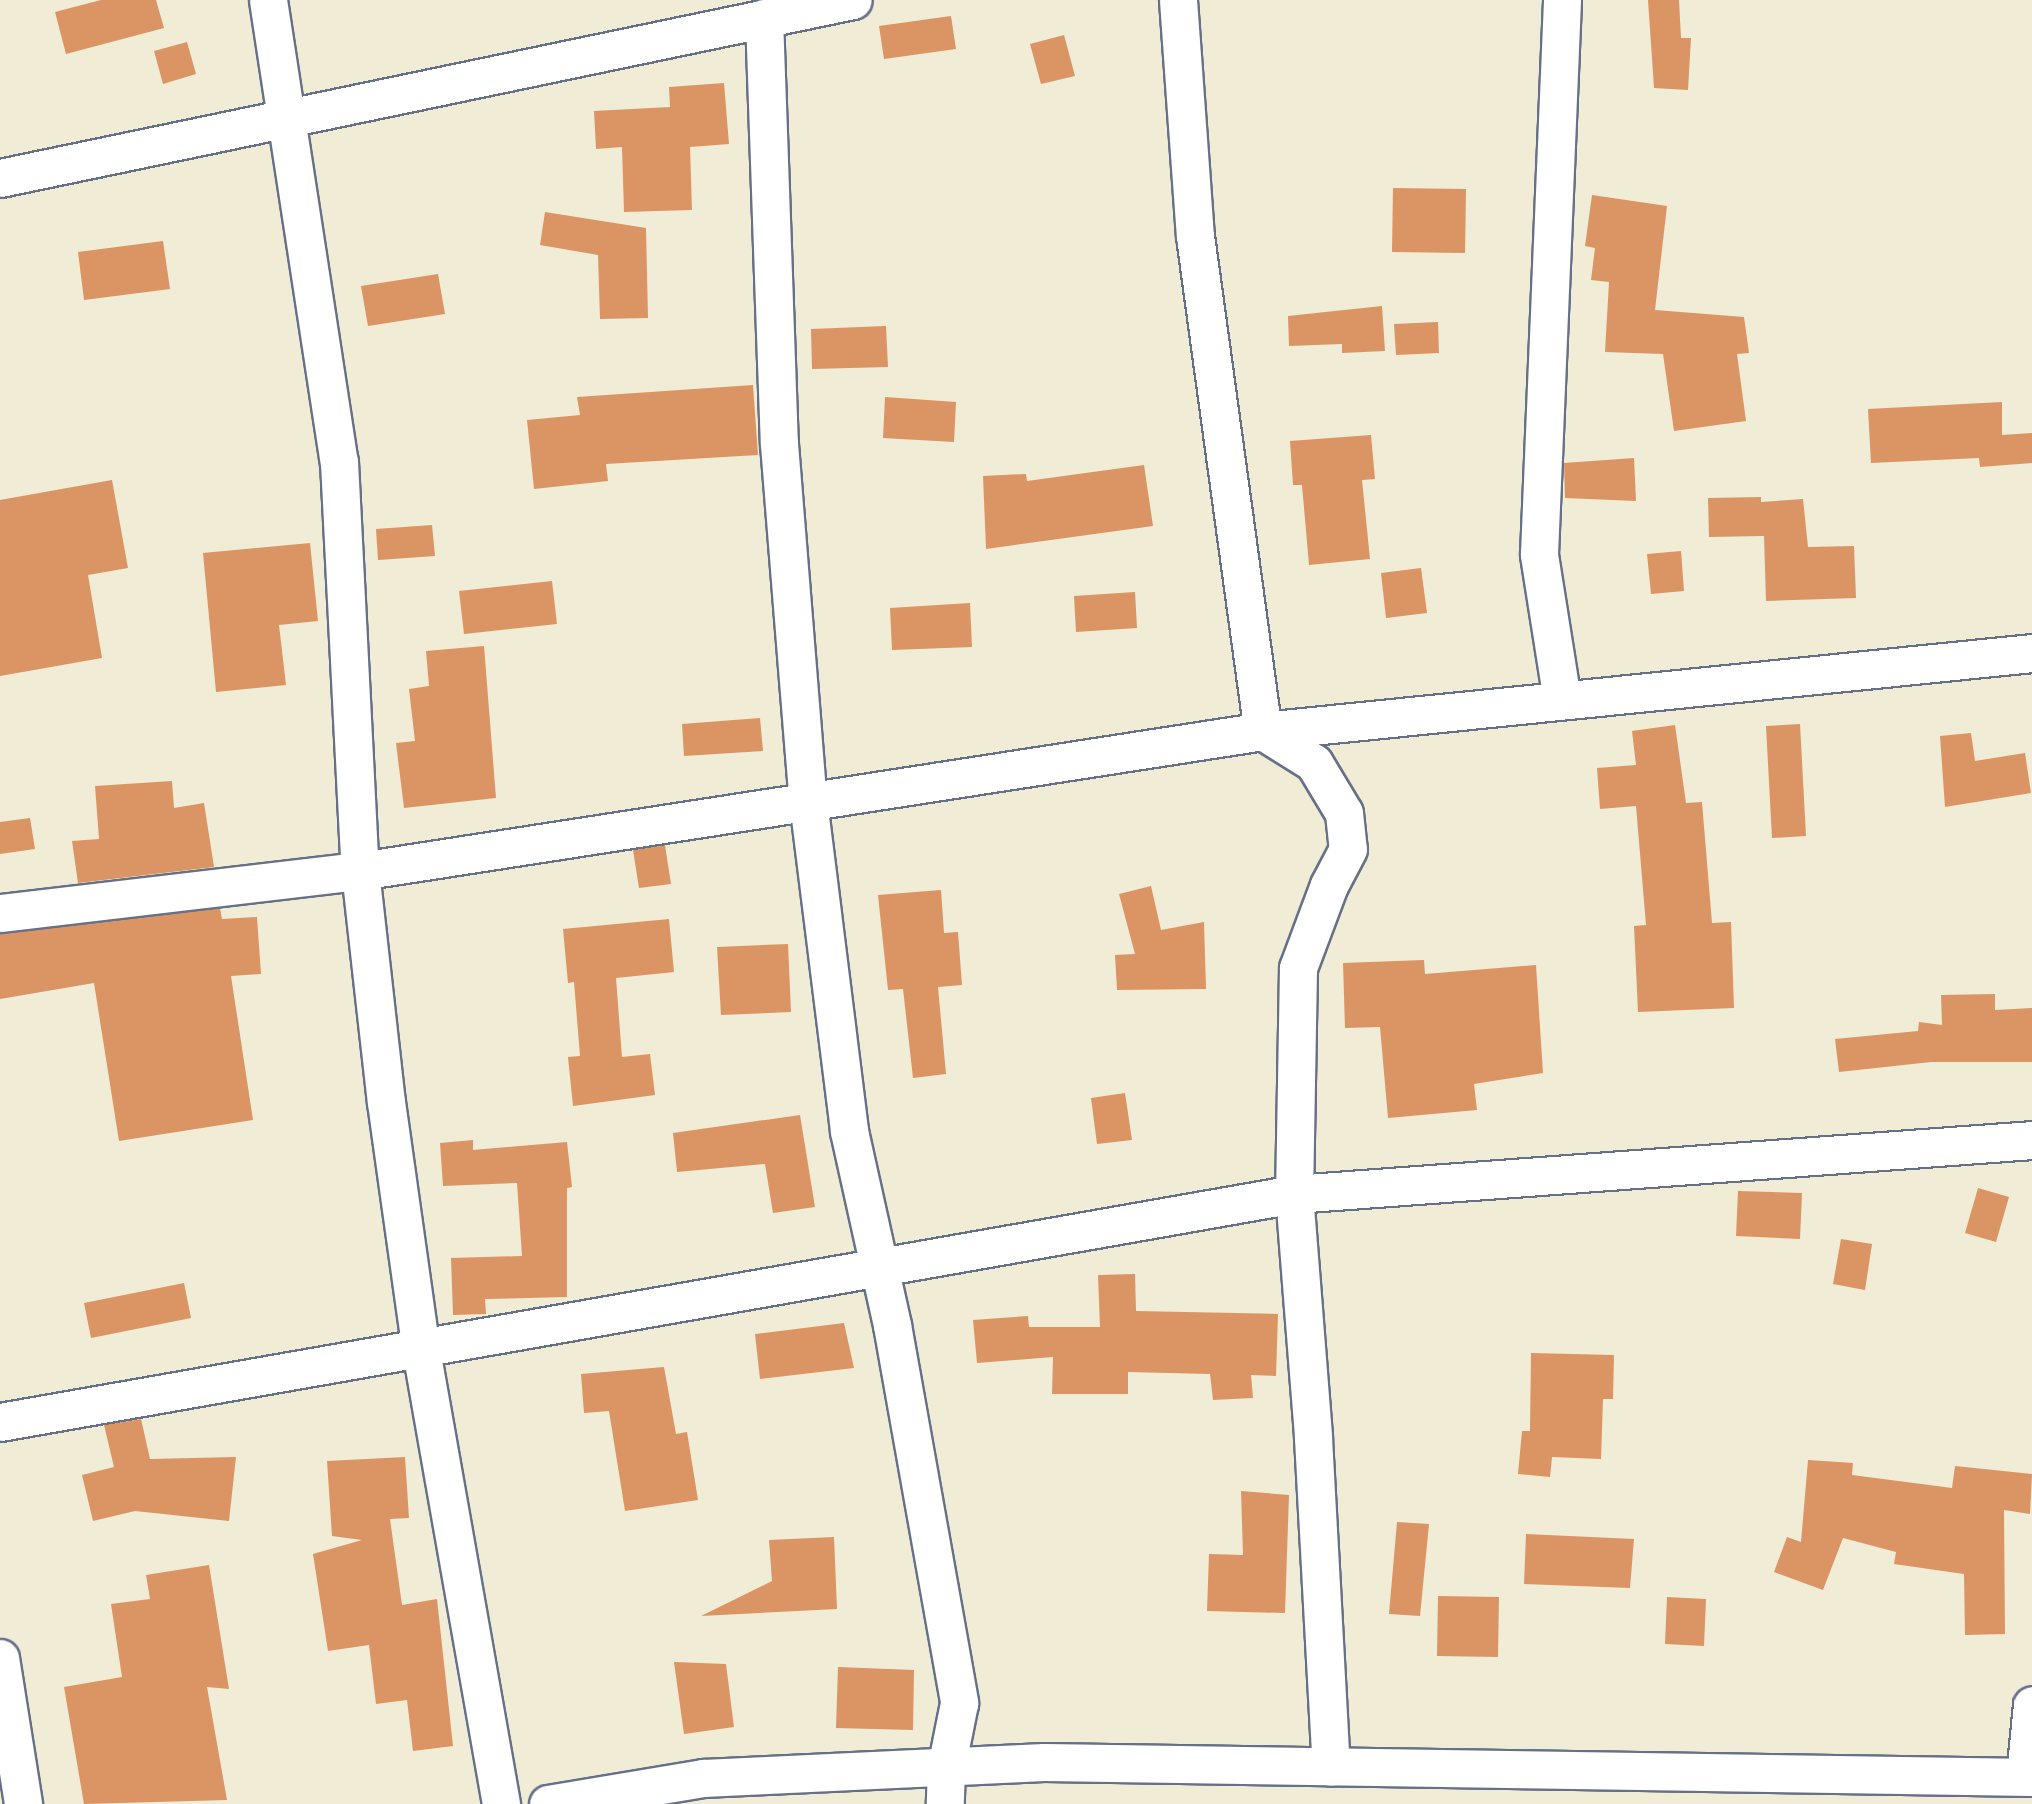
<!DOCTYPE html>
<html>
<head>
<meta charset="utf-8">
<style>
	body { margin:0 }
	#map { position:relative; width:2032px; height:1804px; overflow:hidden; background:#f0ecd5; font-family:"Balsamiq Sans",sans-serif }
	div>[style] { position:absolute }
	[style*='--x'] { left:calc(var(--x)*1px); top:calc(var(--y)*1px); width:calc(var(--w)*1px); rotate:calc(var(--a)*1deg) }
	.building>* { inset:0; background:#db9463 }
	.roads { filter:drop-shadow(2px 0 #667188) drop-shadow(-2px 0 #667188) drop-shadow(0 2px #667188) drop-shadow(0 -2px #667188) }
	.street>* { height:37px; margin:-18.5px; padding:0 18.5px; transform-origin:18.5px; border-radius:18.5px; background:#fff }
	span { translate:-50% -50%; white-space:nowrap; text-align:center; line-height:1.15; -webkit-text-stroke:6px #fff; paint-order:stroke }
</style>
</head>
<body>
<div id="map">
	<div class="building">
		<div style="clip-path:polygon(101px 0,156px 0,164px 28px,66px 54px,55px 12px)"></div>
		<div style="clip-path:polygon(1648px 0,1679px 0,1681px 38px,1691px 38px,1688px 90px,1654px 88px)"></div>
		<div style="clip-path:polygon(951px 16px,956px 49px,884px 59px,879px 26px)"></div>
		<div style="clip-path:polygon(1064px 35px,1075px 76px,1041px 84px,1030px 44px)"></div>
		<div style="clip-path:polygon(187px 42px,196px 74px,163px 84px,154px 51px)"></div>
		<div style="clip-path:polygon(724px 83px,729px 144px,690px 147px,692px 210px,624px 212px,622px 147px,596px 149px,594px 111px,670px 107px,669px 87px)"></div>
		<div style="clip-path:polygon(1393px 188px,1466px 189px,1465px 253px,1392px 252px)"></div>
		<div style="clip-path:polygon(1592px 195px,1667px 206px,1655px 310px,1744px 317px,1749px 353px,1737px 354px,1746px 421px,1674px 431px,1663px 354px,1605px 352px,1609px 282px,1591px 280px,1595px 248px,1585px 246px)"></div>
		<div style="clip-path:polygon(545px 212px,646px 228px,648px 318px,600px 319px,598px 255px,540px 245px)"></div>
		<div style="clip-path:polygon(163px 241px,170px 289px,84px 300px,78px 252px)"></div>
		<div style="clip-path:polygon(438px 274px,445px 314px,368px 326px,361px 286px)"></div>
		<div style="clip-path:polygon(1382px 306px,1385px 351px,1342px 353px,1342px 344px,1289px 346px,1288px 316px)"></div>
		<div style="clip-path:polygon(1438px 322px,1439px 353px,1396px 355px,1394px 324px)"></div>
		<div style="clip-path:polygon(886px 326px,888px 367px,812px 369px,811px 329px)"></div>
		<div style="clip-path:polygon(753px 385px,758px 455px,606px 464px,608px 481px,534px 489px,527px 420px,580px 415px,577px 397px)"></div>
		<div style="clip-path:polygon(885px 397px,956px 402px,954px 442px,883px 438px)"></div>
		<div style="clip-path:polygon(2002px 402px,2002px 435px,2032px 433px,2032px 463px,1980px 467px,1979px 458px,1871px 463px,1868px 409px)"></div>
		<div style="clip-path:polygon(1371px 435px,1375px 479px,1362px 480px,1370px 559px,1309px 565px,1302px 485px,1293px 485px,1290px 441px)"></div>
		<div style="clip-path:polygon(1634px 458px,1636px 501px,1565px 498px,1564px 463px)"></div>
		<div style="clip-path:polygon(1144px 465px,1153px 526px,986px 549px,983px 476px,1026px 474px,1027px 481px)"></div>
		<div style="clip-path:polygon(112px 480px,128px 568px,88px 575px,102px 658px,0 676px,0 500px)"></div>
		<div style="clip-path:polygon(1761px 497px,1761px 502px,1803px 499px,1808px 547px,1854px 546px,1856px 598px,1766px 601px,1764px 536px,1709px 537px,1708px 498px)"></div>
		<div style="clip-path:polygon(432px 525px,435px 556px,378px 560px,376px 529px)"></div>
		<div style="clip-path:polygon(310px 543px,318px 621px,279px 625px,286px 685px,216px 692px,203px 553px)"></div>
		<div style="clip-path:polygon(1681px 551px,1684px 591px,1651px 594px,1647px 554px)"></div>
		<div style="clip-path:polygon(1421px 568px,1427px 613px,1386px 618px,1381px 573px)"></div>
		<div style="clip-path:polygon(552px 581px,557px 624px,464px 634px,459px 591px)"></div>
		<div style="clip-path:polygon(1135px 592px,1137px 628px,1076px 632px,1074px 596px)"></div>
		<div style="clip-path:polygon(970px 603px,972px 647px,892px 650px,890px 608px)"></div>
		<div style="clip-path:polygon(484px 646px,496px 798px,404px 808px,396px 743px,415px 741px,409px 689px,429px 686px,426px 651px)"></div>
		<div style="clip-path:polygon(760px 718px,763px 751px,684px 756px,682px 724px)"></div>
		<div style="clip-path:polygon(1800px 724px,1806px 836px,1772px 838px,1766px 726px)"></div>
		<div style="clip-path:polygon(1675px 725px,1686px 803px,1702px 802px,1712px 923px,1731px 922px,1734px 1008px,1638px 1012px,1634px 926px,1646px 925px,1636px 806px,1600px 809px,1597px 768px,1636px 765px,1632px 731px)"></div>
		<div style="clip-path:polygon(1971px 733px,1975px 761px,2025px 753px,2031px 793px,1945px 807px,1940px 736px)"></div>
		<div style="clip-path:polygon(172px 781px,174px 808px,204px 803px,214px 867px,78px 883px,72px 841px,99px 839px,95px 786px)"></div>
		<div style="clip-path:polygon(30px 818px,35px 849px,0 854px,0 822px)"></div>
		<div style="clip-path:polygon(665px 845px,671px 884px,639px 888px,633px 850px)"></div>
		<div style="clip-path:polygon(1151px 886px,1161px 930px,1204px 922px,1206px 989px,1117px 990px,1115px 955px,1135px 954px,1119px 894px)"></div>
		<div style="clip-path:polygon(941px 890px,944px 933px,958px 932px,962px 985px,938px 987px,946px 1074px,913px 1078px,903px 989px,888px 990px,878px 895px)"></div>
		<div style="clip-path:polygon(220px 908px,222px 919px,257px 917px,261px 974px,231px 976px,253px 1120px,119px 1141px,94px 983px,0 999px,0 934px)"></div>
		<div style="clip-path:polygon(669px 919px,674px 972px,616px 978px,622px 1057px,650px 1054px,655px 1095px,573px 1106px,568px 1057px,580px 1056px,574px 982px,568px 983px,563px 929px)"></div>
		<div style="clip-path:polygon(788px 944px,791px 1012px,721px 1015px,717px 947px)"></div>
		<div style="clip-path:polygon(1424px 960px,1425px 974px,1536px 965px,1543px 1073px,1474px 1084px,1477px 1110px,1388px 1118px,1380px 1027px,1345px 1028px,1343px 963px)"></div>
		<div style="clip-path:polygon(1995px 994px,1995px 1010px,2032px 1008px,2032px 1062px,1931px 1062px,1839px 1072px,1835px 1039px,1918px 1031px,1919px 1022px,1942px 1025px,1941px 995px)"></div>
		<div style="clip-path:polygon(1125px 1093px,1132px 1140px,1097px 1144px,1091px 1098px)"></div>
		<div style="clip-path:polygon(800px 1115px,815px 1207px,773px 1213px,765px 1164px,677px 1172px,673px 1133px)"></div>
		<div style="clip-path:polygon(473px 1140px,473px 1150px,567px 1142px,572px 1187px,567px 1188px,567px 1297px,485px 1299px,486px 1314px,453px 1315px,451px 1258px,522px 1256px,517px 1183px,443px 1186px,440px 1143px)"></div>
		<div style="clip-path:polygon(1978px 1188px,2009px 1197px,1996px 1242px,1965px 1233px)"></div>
		<div style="clip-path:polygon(1738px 1191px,1802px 1193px,1800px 1239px,1736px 1236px)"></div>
		<div style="clip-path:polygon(1841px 1239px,1872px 1244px,1865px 1290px,1833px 1284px)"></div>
		<div style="clip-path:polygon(1135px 1274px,1136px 1311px,1278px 1314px,1276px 1376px,1251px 1375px,1253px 1398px,1213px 1400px,1210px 1374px,1128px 1372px,1128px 1394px,1052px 1394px,1053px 1357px,977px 1363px,973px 1320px,1028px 1316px,1029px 1327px,1100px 1327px,1098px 1275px)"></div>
		<div style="clip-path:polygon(184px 1283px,191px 1318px,91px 1338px,84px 1303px)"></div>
		<div style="clip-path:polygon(844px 1323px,854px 1368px,760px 1379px,755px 1334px)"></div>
		<div style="clip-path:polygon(1531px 1353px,1614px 1355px,1613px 1399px,1603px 1399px,1601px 1459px,1552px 1457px,1550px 1477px,1518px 1474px,1522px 1431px,1530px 1431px)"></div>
		<div style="clip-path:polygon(664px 1367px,676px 1434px,687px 1432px,698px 1500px,625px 1511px,609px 1411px,584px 1413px,581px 1374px)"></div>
		<div style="clip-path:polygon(141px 1419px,150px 1459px,236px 1457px,229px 1521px,135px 1511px,93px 1521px,82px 1475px,114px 1467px,104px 1425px)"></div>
		<div style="clip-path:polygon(405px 1457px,409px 1518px,390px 1519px,402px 1605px,437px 1599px,453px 1746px,413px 1751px,407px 1700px,376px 1704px,369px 1645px,328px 1651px,313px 1554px,362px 1540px,332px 1536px,327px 1461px)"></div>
		<div style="clip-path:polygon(1808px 1460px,1853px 1463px,1852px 1475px,1952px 1488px,1955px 1466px,2032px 1474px,2030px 1514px,2004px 1510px,2005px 1634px,1965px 1635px,1964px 1574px,1894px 1564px,1896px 1552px,1843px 1538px,1823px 1590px,1774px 1572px,1787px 1537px,1801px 1542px)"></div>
		<div style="clip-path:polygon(1241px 1491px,1289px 1495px,1285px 1613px,1207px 1611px,1209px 1554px,1243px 1555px)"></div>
		<div style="clip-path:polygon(1397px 1522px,1429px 1524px,1420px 1616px,1389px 1614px)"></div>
		<div style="clip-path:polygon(1526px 1534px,1634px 1539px,1630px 1588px,1524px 1584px)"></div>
		<div style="clip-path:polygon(834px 1537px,837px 1609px,701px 1616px,772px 1581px,769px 1540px)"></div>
		<div style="clip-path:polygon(209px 1565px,229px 1689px,207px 1687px,227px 1800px,84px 1804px,64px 1687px,122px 1677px,111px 1604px,150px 1599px,146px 1575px)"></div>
		<div style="clip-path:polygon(1438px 1596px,1499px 1597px,1498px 1657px,1437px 1656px)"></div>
		<div style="clip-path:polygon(1667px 1597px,1706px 1599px,1704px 1646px,1665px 1644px)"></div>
		<div style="clip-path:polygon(674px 1662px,726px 1664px,734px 1727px,684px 1734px)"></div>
		<div style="clip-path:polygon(838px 1667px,914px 1670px,913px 1730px,836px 1728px)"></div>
	</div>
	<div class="roads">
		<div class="street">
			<div style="--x:268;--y:0;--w:467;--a:81.3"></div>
			<div style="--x:339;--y:462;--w:410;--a:87.1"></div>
			<div style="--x:360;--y:871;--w:232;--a:83.6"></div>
			<div style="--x:386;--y:1102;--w:250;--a:82"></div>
			<div style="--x:421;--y:1350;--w:461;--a:80"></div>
			<div style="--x:1178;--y:0;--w:237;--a:85.9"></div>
			<div style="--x:1195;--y:236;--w:500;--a:82.2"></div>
			<div style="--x:1263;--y:731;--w:60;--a:32.1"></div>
			<div style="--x:1314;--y:763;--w:58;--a:59"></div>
			<div style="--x:1344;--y:813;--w:36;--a:84"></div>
			<div style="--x:1348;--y:849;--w:41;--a:117.8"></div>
			<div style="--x:1329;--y:885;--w:89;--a:110.5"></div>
			<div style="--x:1298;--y:968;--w:226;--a:91"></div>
			<div style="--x:1294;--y:1194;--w:245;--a:85.5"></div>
			<div style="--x:1313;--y:1438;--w:329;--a:86.9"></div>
			<div style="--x:764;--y:18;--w:426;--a:88"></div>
			<div style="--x:779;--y:444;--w:358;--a:85.4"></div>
			<div style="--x:808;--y:801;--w:333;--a:82.9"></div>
			<div style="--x:849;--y:1131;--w:199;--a:77.5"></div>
			<div style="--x:892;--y:1325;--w:384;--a:79.9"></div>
			<div style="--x:959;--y:1703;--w:66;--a:101.3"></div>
			<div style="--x:946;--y:1768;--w:36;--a:92"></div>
			<div style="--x:0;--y:178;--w:871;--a:-11.79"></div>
			<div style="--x:1562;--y:700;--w:148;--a:-99"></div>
			<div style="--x:1539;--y:554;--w:554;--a:-87.62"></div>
			<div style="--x:0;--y:913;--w:362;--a:-6.7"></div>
			<div style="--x:360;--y:871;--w:914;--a:-8.81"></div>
			<div style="--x:1263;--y:731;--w:773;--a:-5.79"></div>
			<div style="--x:0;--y:1422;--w:1314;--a:-9.99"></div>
			<div style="--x:1294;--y:1194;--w:740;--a:-4.18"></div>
			<div style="--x:0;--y:1658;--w:148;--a:81"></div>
			<div style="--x:2025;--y:1776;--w:71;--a:-84.4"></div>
			<div style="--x:548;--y:1804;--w:157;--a:-9.5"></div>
			<div style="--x:703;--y:1778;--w:341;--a:-2.7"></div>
			<div style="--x:1044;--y:1762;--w:988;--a:0.87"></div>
		</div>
	</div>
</div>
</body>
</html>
